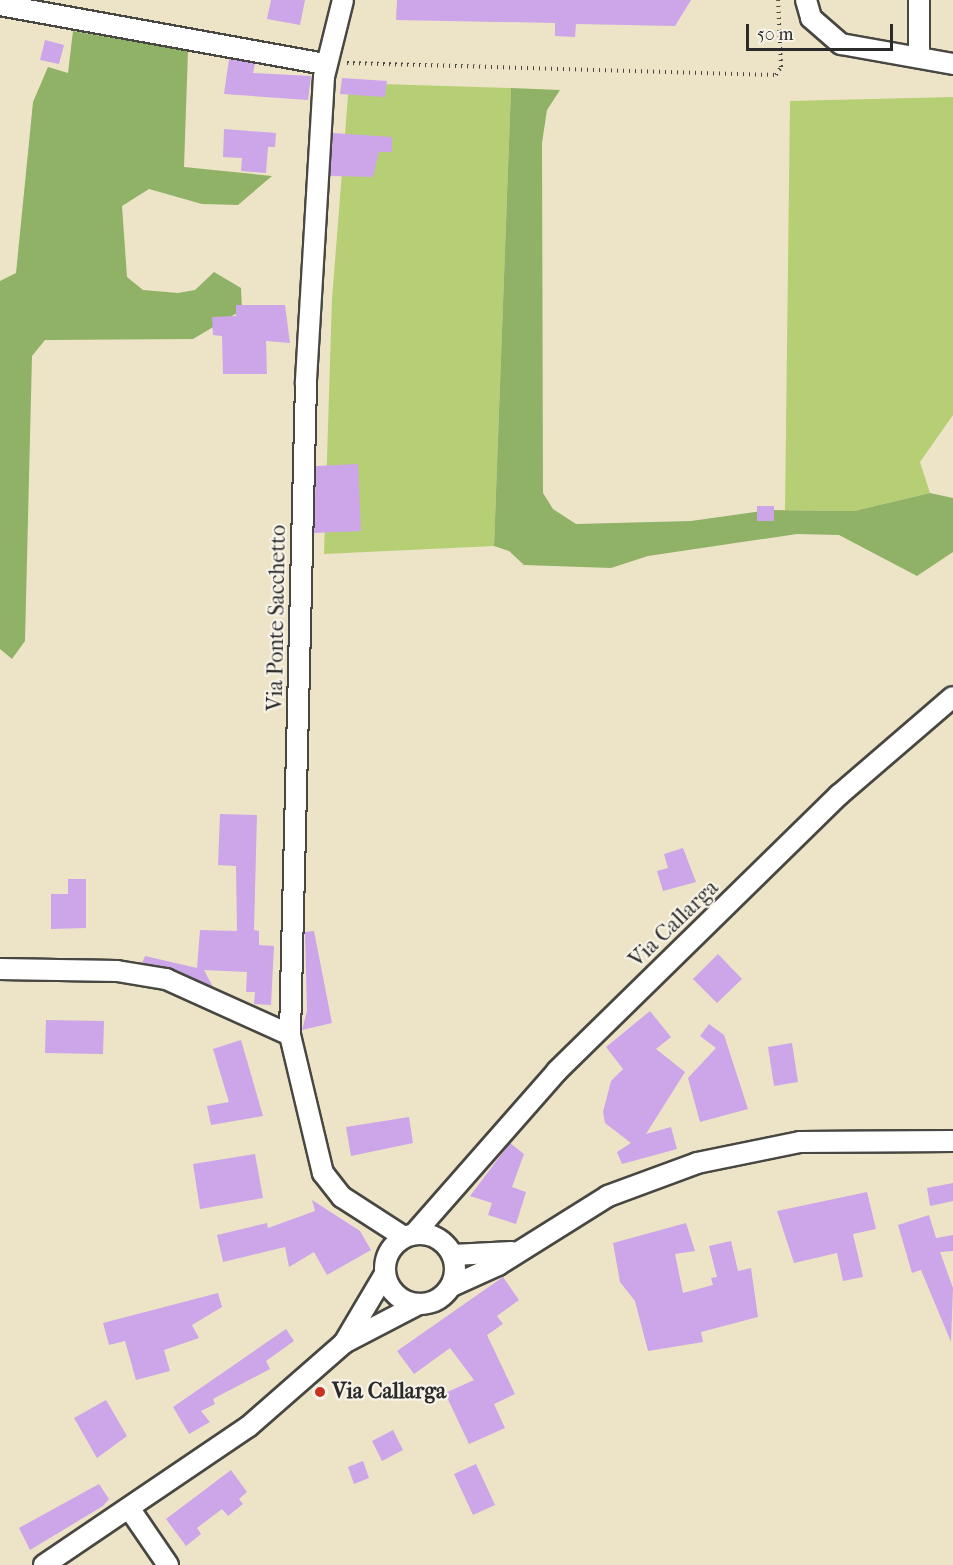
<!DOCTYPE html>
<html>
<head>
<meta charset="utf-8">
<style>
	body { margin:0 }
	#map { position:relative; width:953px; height:1565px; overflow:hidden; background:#ede4c7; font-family:"IM FELL French Canon",serif }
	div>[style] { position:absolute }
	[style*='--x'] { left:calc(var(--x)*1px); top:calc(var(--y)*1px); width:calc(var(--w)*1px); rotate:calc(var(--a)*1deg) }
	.green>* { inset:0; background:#b6cf74 }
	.forest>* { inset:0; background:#90b266 }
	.building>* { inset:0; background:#cca6e8 }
	.path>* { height:4px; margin-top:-2px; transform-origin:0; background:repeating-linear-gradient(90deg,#484742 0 1.5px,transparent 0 6px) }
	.roads { filter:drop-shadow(2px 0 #484742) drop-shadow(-2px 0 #484742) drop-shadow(0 2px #484742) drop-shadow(0 -2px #484742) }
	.minor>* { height:20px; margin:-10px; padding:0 10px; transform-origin:10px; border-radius:10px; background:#fff }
	.minor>.ring { margin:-10px; padding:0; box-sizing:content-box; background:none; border:20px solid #fff; border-radius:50% }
	.dots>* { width:16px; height:16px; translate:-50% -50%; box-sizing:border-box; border:3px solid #f7f3e8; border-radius:50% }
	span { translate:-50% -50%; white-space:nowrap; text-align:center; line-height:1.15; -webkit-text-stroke:4.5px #f7f3e8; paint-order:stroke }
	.street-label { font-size:22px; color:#2b2b2b }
	.poi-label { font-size:22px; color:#2b2b2b; font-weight:700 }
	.left { translate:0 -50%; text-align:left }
	.scale { position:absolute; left:746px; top:24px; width:147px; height:27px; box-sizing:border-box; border:3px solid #2b2b2b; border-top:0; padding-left:8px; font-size:18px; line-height:21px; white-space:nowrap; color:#2b2b2b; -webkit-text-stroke:4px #f7f3e8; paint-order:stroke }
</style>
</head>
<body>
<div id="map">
	<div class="green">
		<div style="clip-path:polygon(349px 83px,511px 88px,494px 546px,324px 554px,332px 299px)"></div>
		<div style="clip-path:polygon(953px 97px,953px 415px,920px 462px,930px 493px,854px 511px,785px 510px,790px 101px)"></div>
	</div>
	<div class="forest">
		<div style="clip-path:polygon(73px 31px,188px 51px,184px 167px,272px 176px,238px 205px,202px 204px,149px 189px,122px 206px,127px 277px,143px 290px,178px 293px,195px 290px,214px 272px,241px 288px,242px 310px,193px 339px,45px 340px,32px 356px,25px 641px,12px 659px,0 649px,0 281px,16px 273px,33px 102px,48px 67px,68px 73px)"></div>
		<div style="clip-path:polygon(511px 88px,560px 90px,547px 110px,542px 143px,543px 493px,553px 509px,576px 524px,691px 521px,770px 510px,854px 511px,930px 493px,953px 498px,953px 552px,917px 576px,839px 535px,797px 534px,648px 556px,611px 568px,524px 565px,509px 551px,494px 546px)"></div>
	</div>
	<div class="building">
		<div style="clip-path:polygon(271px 0,305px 0,300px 25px,267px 19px)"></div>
		<div style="clip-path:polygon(397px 0,691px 0,675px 26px,576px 24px,575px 37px,555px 36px,555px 23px,396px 20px)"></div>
		<div style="clip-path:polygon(45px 40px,64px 45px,59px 64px,40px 60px)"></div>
		<div style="clip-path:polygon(229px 59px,255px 63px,253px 73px,311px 76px,308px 100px,224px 94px)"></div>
		<div style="clip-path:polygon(342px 78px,387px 81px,385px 97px,340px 94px)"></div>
		<div style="clip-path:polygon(224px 129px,276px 133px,275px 147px,268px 147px,266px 173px,241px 171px,242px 158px,223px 157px)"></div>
		<div style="clip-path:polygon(333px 133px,392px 137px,392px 152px,379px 152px,373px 177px,330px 176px)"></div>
		<div style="clip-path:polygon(236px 305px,285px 305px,290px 343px,266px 341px,267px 374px,223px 374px,222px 336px,213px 335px,212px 317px,236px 316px)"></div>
		<div style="clip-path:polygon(358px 464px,361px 531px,314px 533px,316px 466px)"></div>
		<div style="clip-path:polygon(757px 506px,774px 506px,774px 521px,757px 521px)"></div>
		<div style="clip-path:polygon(220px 814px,257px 815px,254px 930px,259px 931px,259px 945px,274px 946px,271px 1005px,254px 1004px,255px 992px,246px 992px,247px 972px,204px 970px,213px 987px,171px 968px,142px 963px,145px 956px,197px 968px,200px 930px,237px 931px,236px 866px,218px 865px)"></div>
		<div style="clip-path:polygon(683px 848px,696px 882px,663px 891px,657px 871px,668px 868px,664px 854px)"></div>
		<div style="clip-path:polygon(68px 879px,86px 879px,86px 928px,51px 929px,51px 894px,68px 894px)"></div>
		<div style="clip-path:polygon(314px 931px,332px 1023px,302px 1030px,307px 1011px,305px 932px)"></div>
		<div style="clip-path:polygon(718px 954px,742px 979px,717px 1003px,693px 979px)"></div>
		<div style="clip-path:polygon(650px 1011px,671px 1037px,656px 1049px,685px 1072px,646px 1134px,671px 1127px,677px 1149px,622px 1164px,617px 1152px,631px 1143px,605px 1123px,603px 1112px,611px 1081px,623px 1069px,606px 1047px)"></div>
		<div style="clip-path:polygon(46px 1020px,104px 1021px,103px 1054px,45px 1053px)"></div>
		<div style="clip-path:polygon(709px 1024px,724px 1035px,748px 1109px,700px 1122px,688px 1078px,716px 1048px,700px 1036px)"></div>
		<div style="clip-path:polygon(241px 1040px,263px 1116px,211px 1125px,207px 1106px,229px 1102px,213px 1049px)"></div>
		<div style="clip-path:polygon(792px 1043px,798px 1082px,774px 1086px,768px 1047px)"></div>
		<div style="clip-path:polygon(409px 1117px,413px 1143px,351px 1156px,346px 1127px)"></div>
		<div style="clip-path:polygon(510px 1143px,524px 1154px,512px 1187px,526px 1192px,516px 1224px,488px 1215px,492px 1203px,470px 1196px)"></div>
		<div style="clip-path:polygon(255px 1154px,263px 1198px,200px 1209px,193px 1164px)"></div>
		<div style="clip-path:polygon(953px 1183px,953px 1201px,930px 1206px,927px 1188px)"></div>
		<div style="clip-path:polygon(867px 1192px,876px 1229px,853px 1234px,863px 1277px,843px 1281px,837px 1253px,794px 1263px,777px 1211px)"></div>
		<div style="clip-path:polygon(312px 1200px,360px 1231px,371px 1250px,327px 1275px,314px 1252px,289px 1267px,285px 1247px,223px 1262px,217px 1235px,267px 1223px,268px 1228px,315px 1211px)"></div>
		<div style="clip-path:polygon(929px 1215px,936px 1238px,953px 1235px,953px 1251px,940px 1252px,953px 1288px,951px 1342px,921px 1270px,912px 1273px,898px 1225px)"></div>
		<div style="clip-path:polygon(686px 1223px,695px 1251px,675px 1254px,683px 1293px,713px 1285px,711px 1278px,717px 1277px,709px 1246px,731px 1241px,738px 1271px,751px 1268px,758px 1317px,701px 1332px,703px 1342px,648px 1351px,635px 1301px,620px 1282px,613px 1243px)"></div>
		<div style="clip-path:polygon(503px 1277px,519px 1300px,497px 1316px,503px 1324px,487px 1335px,515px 1394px,494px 1404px,505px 1428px,469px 1444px,445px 1393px,474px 1380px,450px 1348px,414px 1374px,397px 1351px)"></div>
		<div style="clip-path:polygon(218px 1293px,222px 1307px,192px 1325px,199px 1338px,164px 1350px,170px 1371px,136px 1380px,125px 1341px,109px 1345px,103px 1323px)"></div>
		<div style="clip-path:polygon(286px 1329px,294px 1341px,266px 1361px,270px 1369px,213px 1399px,215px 1404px,201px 1411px,210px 1422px,189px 1434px,173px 1407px)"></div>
		<div style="clip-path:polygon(106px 1400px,127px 1436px,97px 1458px,74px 1418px)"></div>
		<div style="clip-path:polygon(393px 1430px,403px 1450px,382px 1461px,372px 1441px)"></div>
		<div style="clip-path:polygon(363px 1461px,369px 1478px,354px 1484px,348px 1467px)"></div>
		<div style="clip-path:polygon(476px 1464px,495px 1505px,473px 1515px,454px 1474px)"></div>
		<div style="clip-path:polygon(231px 1470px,247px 1492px,239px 1499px,243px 1504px,228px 1516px,222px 1509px,197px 1528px,201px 1534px,186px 1546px,166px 1519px)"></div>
		<div style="clip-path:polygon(99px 1484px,109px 1499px,103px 1506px,30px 1550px,19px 1528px)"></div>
	</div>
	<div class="path">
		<div style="--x:347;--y:63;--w:429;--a:1.6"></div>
		<div style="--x:776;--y:75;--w:9;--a:-58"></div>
		<div style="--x:781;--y:67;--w:67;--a:-92.6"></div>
	</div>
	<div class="roads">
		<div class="minor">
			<div style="--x:343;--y:0;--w:79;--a:103.9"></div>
			<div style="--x:324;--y:77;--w:308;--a:93.4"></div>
			<div style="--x:306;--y:384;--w:651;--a:91.41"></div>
			<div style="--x:290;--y:1035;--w:142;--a:76.6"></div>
			<div style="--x:323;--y:1173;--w:31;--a:52"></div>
			<div style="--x:342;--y:1197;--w:74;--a:32.8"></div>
			<div style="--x:806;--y:0;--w:19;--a:74"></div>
			<div style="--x:811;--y:18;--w:40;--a:41"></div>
			<div style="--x:841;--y:44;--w:114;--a:10.1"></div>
			<div style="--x:0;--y:5;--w:331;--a:10.3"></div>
			<div style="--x:919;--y:57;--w:57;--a:-90"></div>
			<div style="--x:0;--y:969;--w:117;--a:1"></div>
			<div style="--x:117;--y:971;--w:50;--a:9.3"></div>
			<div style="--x:166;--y:979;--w:136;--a:24.3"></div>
			<div class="ring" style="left:385px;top:1234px;width:50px;height:50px"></div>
			<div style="--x:414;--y:1234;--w:217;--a:-48.7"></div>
			<div style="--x:557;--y:1071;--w:395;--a:-44.4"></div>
			<div style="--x:839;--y:795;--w:150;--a:-40.7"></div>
			<div style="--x:453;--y:1255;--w:59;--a:-2.9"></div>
			<div style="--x:452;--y:1286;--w:51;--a:-24.5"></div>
			<div style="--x:498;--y:1265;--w:130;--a:-32.1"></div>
			<div style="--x:608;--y:1196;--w:95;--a:-20.3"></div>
			<div style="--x:697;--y:1163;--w:105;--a:-11.5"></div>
			<div style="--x:800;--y:1142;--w:153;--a:-0.4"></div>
			<div style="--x:344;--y:1343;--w:80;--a:-59.3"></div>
			<div style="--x:129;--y:1508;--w:69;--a:55.6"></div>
			<div style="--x:44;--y:1565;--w:246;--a:-34.1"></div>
			<div style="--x:248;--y:1427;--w:128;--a:-41.2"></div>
			<div style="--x:344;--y:1343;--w:85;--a:-27.5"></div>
		</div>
	</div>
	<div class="dots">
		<div style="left:320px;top:1392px;background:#c8321e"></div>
	</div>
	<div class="street-label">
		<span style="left:277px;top:618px;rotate:-89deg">Via Ponte Sacchetto</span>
		<span style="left:674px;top:924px;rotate:-44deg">Via Callarga</span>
	</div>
	<div class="poi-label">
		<span class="left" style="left:332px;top:1392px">Via Callarga</span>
	</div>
	<div class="scale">50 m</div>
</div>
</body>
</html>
